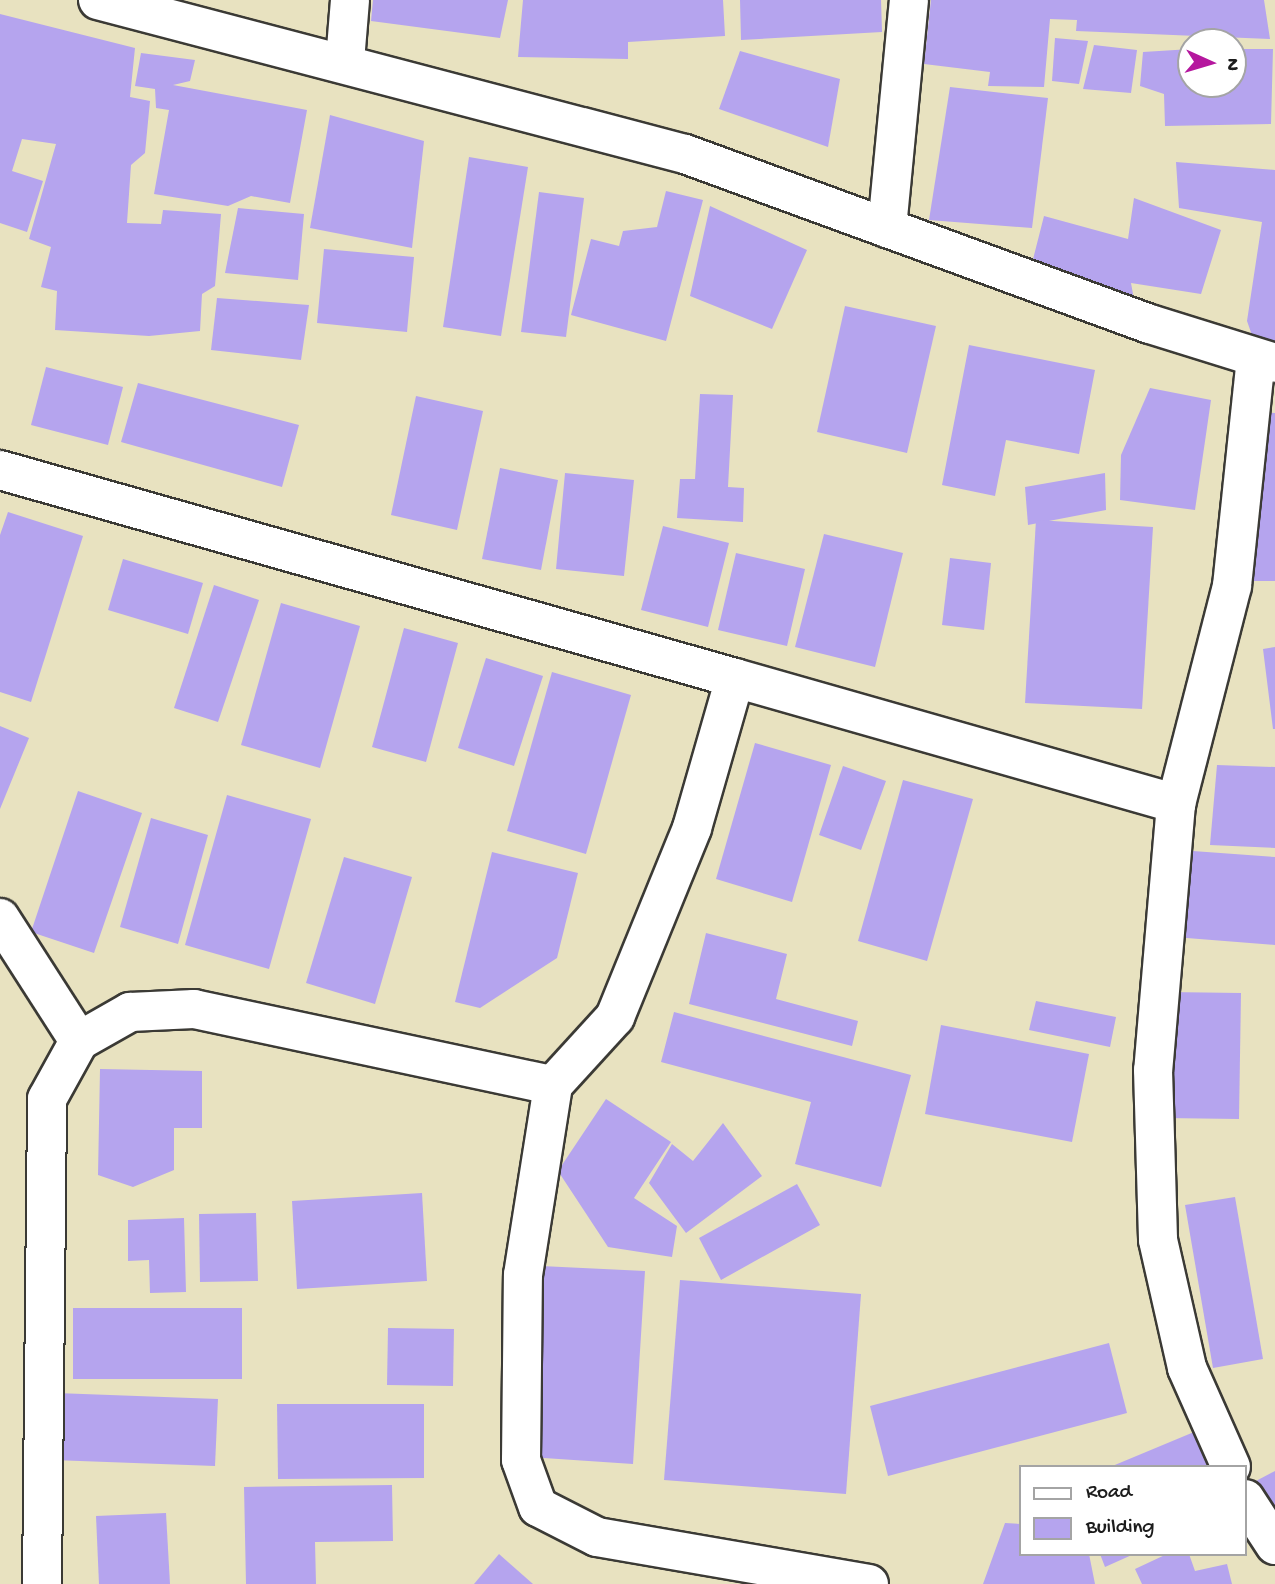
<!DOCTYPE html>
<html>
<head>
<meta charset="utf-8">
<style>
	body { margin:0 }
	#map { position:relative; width:1275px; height:1584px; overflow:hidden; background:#e8e2c0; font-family:"Gochi Hand",sans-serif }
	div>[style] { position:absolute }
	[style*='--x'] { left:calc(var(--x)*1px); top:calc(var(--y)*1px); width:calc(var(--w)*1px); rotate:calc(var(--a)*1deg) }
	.building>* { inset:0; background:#b5a4ee }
	.roads { filter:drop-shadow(2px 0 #3b3a35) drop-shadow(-2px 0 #3b3a35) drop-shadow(0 2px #3b3a35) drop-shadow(0 -2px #3b3a35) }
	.minor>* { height:38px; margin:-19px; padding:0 19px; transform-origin:19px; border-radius:19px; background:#fff }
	span { translate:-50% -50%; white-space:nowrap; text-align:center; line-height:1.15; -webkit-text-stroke:5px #fff; paint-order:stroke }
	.legend { position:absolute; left:1019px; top:1465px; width:228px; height:91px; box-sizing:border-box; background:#fff; border:2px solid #a4a4a4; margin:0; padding:9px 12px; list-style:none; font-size:21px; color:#1c1c1c }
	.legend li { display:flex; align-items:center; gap:14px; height:35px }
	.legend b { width:35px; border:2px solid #a4a4a4 }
	.north { position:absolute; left:1177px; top:28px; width:70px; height:70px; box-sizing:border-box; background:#fff; border:2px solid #a4a4a4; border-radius:50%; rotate:94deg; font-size:19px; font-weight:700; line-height:28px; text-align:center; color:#1c1c1c }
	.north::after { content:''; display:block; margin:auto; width:24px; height:32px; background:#b5179e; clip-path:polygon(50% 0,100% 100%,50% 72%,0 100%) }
</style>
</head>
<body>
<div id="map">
	<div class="building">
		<div style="clip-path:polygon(373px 0,508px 0,500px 38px,371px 21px)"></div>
		<div style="clip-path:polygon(523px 0,723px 0,725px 36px,628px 42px,628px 59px,518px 57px)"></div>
		<div style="clip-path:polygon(740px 0,881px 0,882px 32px,741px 40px)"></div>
		<div style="clip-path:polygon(931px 0,1264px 0,1270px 39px,1076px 31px,1077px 20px,1050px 19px,1044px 87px,988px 86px,990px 72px,924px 64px)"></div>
		<div style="clip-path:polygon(0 14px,135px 48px,130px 97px,150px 101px,145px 153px,131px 165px,127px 223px,161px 224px,163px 210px,221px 214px,215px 286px,202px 294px,200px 331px,149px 336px,55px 330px,57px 291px,41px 287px,51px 247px,29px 239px,56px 144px,22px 139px,12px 171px,43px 181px,27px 232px,0 223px)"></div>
		<div style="clip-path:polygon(1055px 38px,1088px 41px,1079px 84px,1052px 81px)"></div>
		<div style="clip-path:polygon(1094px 45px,1137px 50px,1131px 93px,1083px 89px)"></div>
		<div style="clip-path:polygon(1191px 49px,1191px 84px,1233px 84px,1233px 49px,1273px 49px,1271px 124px,1165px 126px,1164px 94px,1140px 86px,1143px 52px)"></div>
		<div style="clip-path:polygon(740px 51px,840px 79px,828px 147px,719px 109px)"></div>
		<div style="clip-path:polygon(141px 53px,195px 60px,190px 81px,173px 85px,307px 110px,290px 203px,251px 196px,228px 206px,154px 194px,169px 110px,156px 108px,155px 89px,135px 86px)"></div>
		<div style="clip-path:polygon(950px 87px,1048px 98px,1032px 228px,929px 220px)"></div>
		<div style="clip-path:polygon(330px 115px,424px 141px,412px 248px,310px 228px)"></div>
		<div style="clip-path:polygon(469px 157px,528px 167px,501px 336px,443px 327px)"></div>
		<div style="clip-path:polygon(1176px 162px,1275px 170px,1275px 349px,1255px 344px,1247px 321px,1262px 222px,1179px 208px)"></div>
		<div style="clip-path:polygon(666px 191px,703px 200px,666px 341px,571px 315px,591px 239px,619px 246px,623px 231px,657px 227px)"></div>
		<div style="clip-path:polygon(539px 192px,584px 198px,566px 337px,521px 332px)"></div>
		<div style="clip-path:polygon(1134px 198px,1221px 230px,1201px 294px,1131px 283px,1135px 305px,1030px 271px,1044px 216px,1128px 239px)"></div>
		<div style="clip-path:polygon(710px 206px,807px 250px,772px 329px,690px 296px)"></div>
		<div style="clip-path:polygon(238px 208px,304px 214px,298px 280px,225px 273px)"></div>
		<div style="clip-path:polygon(324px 249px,414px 257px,407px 332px,317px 323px)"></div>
		<div style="clip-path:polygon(217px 298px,309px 305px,301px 360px,211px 350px)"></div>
		<div style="clip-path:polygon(845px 306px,936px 326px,907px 453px,817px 432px)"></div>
		<div style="clip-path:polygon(969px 345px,1095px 370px,1079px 454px,1006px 440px,995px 496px,942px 485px)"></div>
		<div style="clip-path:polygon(46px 367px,123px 387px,108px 445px,31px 425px)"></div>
		<div style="clip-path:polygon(138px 383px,299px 425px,282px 487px,121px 442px)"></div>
		<div style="clip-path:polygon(1150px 388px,1211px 400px,1195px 510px,1120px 500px,1121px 455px)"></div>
		<div style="clip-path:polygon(700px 394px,733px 395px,728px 487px,744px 488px,743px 522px,677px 518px,680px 479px,695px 479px)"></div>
		<div style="clip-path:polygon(416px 396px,483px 411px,457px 530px,391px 515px)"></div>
		<div style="clip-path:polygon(1260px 412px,1275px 413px,1275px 581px,1243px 581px)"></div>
		<div style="clip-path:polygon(500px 468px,558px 480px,541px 570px,482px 559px)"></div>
		<div style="clip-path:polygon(565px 473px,634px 480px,624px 576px,556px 569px)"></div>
		<div style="clip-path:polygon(1105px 473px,1106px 510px,1028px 525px,1025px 487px)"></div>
		<div style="clip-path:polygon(8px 512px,83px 536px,31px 702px,0 692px,0 535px)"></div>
		<div style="clip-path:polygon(1036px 520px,1153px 527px,1142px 709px,1025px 703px)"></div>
		<div style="clip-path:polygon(663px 526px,729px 543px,708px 627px,641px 610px)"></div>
		<div style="clip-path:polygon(824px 534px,903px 553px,875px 667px,795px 647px)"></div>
		<div style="clip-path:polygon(736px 553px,805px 569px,787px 646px,718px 630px)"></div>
		<div style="clip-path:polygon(950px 558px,991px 563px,984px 630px,942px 625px)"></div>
		<div style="clip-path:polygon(123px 559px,203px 583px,188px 634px,108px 610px)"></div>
		<div style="clip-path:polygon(214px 585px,259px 600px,218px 722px,174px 708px)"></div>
		<div style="clip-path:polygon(281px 603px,360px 626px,320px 768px,241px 745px)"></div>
		<div style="clip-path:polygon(404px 628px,458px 643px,426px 762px,372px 747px)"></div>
		<div style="clip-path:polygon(1275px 647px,1275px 729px,1273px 729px,1263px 649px)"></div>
		<div style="clip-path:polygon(486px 658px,543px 676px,514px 766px,458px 748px)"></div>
		<div style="clip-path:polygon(552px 672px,631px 695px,586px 854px,507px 831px)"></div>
		<div style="clip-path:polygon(0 726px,29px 738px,0 809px)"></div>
		<div style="clip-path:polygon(755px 743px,831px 765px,792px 902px,716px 879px)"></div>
		<div style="clip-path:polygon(1217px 765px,1275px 767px,1275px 848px,1210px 845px)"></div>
		<div style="clip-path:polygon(843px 766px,886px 781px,861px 850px,819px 835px)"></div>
		<div style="clip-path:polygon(903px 780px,973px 799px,927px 961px,858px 941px)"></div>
		<div style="clip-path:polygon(78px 791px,142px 813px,94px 953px,31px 932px)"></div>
		<div style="clip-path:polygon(227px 795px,311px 819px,269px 969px,185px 945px)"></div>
		<div style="clip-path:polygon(151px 818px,208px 835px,178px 944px,120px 927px)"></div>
		<div style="clip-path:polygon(1179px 850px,1275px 857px,1275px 945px,1174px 937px)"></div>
		<div style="clip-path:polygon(492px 852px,578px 873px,557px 958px,480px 1008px,455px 1002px)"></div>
		<div style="clip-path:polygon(344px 857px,412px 877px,375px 1004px,306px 983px)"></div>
		<div style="clip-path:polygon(706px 933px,787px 954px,776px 999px,858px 1021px,852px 1046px,689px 1004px)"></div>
		<div style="clip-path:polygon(1167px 992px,1241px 993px,1239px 1119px,1164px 1118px)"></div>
		<div style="clip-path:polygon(1036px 1001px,1116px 1017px,1110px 1047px,1029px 1030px)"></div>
		<div style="clip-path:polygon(674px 1012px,911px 1075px,881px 1187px,795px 1164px,811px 1102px,661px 1062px)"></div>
		<div style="clip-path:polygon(941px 1025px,1089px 1054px,1072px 1142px,925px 1114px)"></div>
		<div style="clip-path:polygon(100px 1069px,202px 1071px,202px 1128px,174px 1128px,174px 1170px,133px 1187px,98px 1175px)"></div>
		<div style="clip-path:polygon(606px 1099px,671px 1142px,634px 1198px,677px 1226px,672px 1257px,608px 1247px,558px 1171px)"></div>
		<div style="clip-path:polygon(723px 1123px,762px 1176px,686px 1233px,649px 1183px,672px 1144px,693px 1161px)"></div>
		<div style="clip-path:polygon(797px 1184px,820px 1225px,721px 1280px,699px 1238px)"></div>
		<div style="clip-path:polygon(422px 1193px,427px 1281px,297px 1289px,292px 1201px)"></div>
		<div style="clip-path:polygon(1235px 1197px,1263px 1359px,1213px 1368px,1185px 1205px)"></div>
		<div style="clip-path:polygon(256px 1213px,258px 1281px,200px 1282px,199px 1214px)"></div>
		<div style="clip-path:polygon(184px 1218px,186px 1292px,150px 1293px,149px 1260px,128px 1261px,128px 1220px)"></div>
		<div style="clip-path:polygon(541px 1266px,645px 1271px,633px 1464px,529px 1457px)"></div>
		<div style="clip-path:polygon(680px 1280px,861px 1294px,846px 1494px,664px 1480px)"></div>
		<div style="clip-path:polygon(73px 1308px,242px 1308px,242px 1379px,73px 1379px)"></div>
		<div style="clip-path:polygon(388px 1328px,454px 1329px,453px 1386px,387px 1385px)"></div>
		<div style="clip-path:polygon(1109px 1343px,1127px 1413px,888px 1476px,870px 1406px)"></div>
		<div style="clip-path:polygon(56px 1393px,218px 1399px,215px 1466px,53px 1460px)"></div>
		<div style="clip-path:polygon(277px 1404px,424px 1404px,424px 1478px,278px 1479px)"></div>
		<div style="clip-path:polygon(1194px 1432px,1208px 1467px,1110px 1467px)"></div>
		<div style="clip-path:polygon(1275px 1471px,1275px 1524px,1254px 1482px)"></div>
		<div style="clip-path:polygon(392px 1485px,393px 1541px,315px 1542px,316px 1584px,246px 1584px,244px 1487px)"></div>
		<div style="clip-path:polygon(166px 1513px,170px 1584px,99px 1584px,96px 1516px)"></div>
		<div style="clip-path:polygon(1005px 1523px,1021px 1524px,1021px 1554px,1089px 1554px,1095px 1584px,983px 1584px)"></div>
		<div style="clip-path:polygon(499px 1554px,533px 1584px,474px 1584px)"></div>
		<div style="clip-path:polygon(1100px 1554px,1134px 1554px,1105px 1567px)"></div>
		<div style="clip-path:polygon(1167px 1554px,1189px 1554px,1195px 1571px,1227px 1564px,1232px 1584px,1142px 1584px,1135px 1569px)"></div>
	</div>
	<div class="roads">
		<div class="minor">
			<div style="--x:98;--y:0;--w:607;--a:14.7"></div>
			<div style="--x:685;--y:154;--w:495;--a:20.1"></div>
			<div style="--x:1150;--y:324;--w:131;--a:17.3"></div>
			<div style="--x:345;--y:61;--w:61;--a:-85.3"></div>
			<div style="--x:887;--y:228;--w:229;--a:-84.5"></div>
			<div style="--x:0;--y:470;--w:764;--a:15.8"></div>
			<div style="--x:1176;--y:804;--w:267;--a:94.9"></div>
			<div style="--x:1153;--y:1070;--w:170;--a:88.3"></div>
			<div style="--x:1158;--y:1240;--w:131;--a:77.2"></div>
			<div style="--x:1187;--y:1368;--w:108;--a:66"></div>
			<div style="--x:0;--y:918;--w:146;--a:57.3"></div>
			<div style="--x:1245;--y:1499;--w:55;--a:56.9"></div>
			<div style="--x:42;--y:1584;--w:485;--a:-89.4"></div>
			<div style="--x:47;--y:1099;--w:66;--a:-61.1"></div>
			<div style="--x:79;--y:1041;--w:59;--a:-29.6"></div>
			<div style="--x:130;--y:1012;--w:64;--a:-2.7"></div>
			<div style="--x:194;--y:1009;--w:367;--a:12"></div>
			<div style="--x:869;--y:1584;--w:276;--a:-170.2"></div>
			<div style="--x:597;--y:1537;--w:66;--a:-153"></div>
			<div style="--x:538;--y:1507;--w:50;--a:-109.9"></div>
			<div style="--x:521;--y:1460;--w:185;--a:-89.4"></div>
			<div style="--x:523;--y:1275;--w:192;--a:-81"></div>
			<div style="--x:553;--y:1085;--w:92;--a:-47.6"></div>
			<div style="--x:615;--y:1017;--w:204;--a:-67.8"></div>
			<div style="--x:692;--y:828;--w:156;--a:-74"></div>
			<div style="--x:735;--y:678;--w:459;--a:15.9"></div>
			<div style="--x:1176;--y:804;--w:225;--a:-75.6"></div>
			<div style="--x:1232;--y:586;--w:228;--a:-84"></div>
		</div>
	</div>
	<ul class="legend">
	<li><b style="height:9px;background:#fff"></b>Road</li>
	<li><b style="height:19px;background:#b5a4ee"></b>Building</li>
	</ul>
	<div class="north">N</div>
</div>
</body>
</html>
